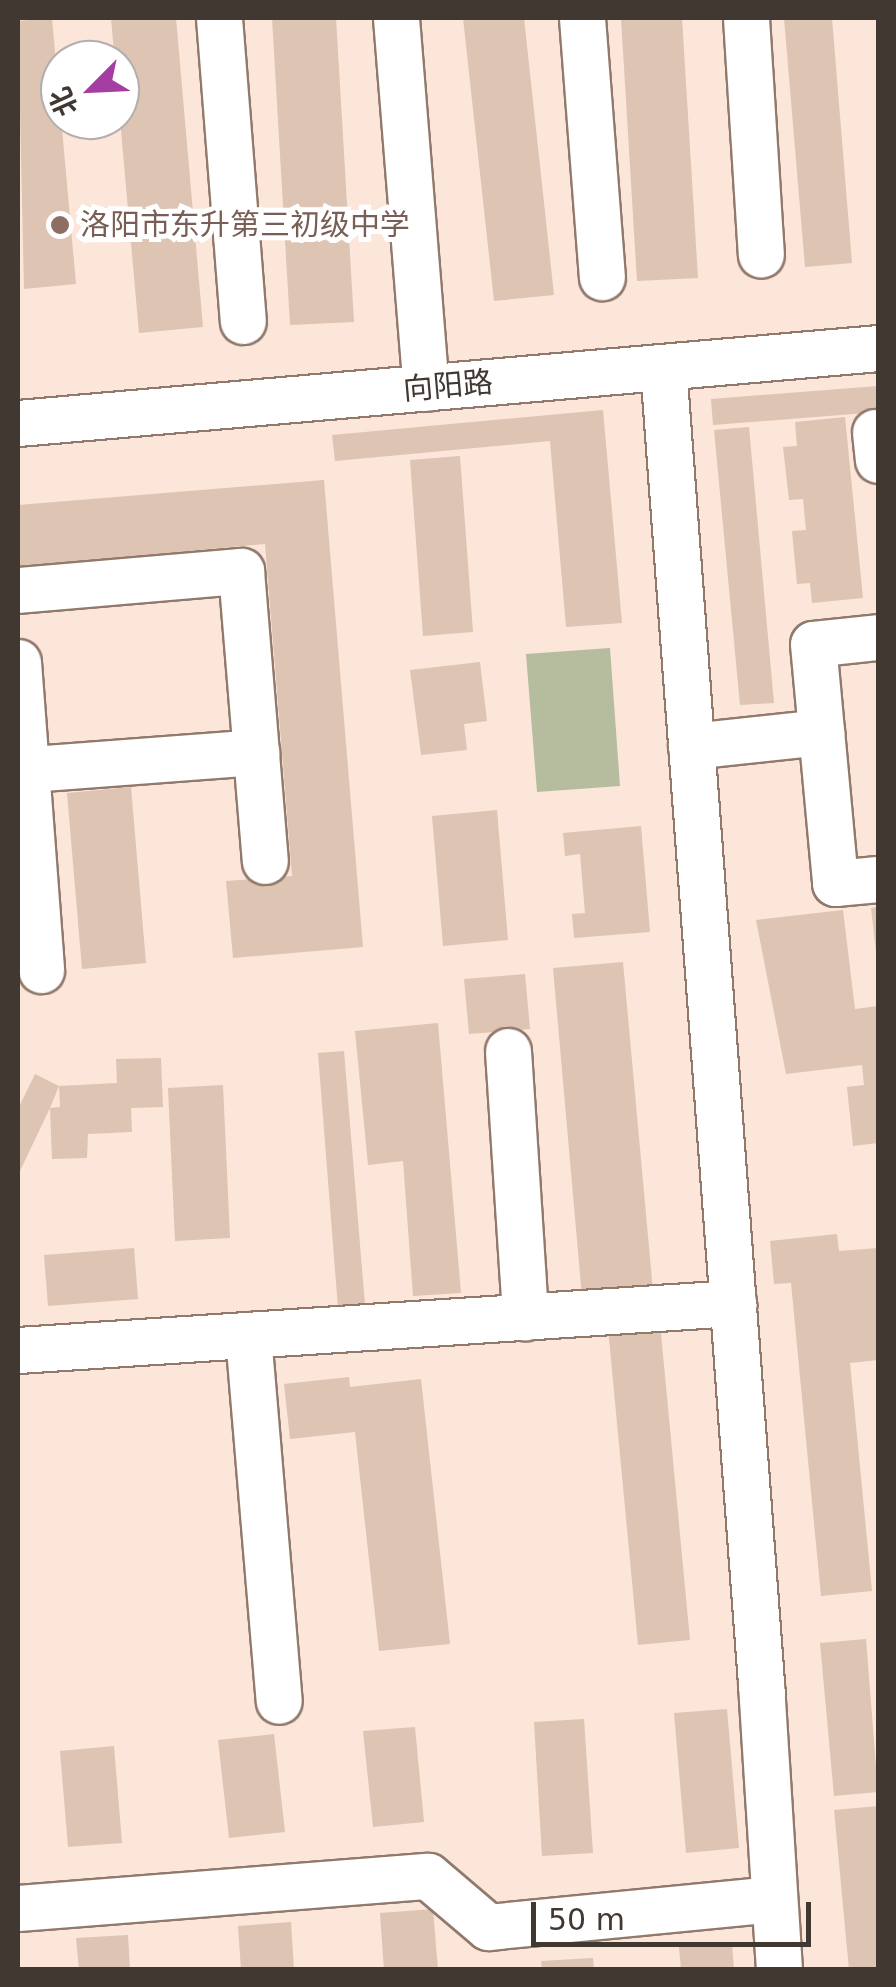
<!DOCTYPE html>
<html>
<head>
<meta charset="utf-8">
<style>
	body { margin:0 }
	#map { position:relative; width:896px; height:1987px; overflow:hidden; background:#fbe6d9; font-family:"DejaVu Sans","Noto Sans SC",sans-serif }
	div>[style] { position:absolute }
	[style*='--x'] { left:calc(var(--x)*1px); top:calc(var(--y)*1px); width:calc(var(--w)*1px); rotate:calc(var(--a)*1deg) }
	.green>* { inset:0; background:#b6bc9e }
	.building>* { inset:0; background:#ddc4b3 }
	.roads { filter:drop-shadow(2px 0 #91796b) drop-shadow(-2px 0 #91796b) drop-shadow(0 2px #91796b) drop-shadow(0 -2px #91796b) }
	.minor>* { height:45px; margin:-22.5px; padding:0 22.5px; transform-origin:22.5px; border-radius:22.5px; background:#fff }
	.dots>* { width:28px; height:28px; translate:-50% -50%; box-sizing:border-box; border:5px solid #fff; border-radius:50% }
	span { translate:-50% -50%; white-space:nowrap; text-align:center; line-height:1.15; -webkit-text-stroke:10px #fff; paint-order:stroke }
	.education-label { font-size:30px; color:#785e54 }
	.left { translate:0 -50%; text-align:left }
	.street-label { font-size:30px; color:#423832 }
	.frame { position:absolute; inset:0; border:20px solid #423832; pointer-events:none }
	.north { position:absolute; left:40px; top:40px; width:100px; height:100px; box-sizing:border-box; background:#fff; border:2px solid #b3afad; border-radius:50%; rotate:246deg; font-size:28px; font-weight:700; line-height:40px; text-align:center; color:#423832 }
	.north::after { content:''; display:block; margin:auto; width:35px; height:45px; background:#a53ea2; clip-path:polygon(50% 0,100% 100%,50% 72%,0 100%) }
	.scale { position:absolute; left:531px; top:1902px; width:280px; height:45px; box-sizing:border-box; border:5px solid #423832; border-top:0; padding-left:12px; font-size:30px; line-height:35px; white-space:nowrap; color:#423832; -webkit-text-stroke:8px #fff; paint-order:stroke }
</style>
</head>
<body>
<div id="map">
	<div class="green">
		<div style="clip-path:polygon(610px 648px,620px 786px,537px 792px,526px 654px)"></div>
	</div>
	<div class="building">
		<div style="clip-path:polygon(52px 18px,76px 284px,24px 289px,18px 21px)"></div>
		<div style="clip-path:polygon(111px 18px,176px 18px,203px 327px,139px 333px)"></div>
		<div style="clip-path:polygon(272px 18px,336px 18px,354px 322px,290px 325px)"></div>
		<div style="clip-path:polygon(463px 18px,524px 18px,554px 295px,494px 301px)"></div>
		<div style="clip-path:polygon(621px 18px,682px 18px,698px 278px,637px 281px)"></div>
		<div style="clip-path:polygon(784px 18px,832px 18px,852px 263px,805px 267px)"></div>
		<div style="clip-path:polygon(878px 386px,878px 412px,713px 425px,711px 399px)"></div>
		<div style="clip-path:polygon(603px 410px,622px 623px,566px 627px,550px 441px,335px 461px,332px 435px)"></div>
		<div style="clip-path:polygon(845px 417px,863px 598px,812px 603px,810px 583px,797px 584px,792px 531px,806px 530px,803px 499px,789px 500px,783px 447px,797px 446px,795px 422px)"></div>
		<div style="clip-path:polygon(749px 427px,774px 703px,740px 705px,714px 430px)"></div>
		<div style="clip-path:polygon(460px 456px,473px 632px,423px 636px,410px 460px)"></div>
		<div style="clip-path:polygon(324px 480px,363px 947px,233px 958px,226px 881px,292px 876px,265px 544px,18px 567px,18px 505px)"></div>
		<div style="clip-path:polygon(480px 662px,487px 721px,464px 724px,467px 750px,421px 755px,410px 670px)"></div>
		<div style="clip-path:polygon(131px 787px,146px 963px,82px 969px,67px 793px)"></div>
		<div style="clip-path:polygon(497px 810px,508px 940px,443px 946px,432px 816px)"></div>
		<div style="clip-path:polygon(641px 826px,650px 932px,574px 938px,572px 914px,585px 913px,580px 854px,565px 856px,563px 833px)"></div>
		<div style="clip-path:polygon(878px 907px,878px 952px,876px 952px,871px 908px)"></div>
		<div style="clip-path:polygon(843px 910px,855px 1009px,878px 1006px,878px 1143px,853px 1146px,847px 1087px,864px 1085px,862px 1065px,786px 1074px,756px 920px)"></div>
		<div style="clip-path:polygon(623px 962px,653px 1291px,582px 1297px,553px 968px)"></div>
		<div style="clip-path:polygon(525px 974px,530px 1029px,469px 1034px,464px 979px)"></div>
		<div style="clip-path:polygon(438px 1023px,461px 1293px,413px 1296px,403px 1161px,368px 1165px,355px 1031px)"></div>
		<div style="clip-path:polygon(344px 1051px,365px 1305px,338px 1308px,318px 1053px)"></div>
		<div style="clip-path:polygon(161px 1058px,163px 1107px,131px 1108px,132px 1132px,88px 1134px,87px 1158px,52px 1159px,50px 1108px,18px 1175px,18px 1109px,35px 1074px,59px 1086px,50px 1108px,60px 1107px,59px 1086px,117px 1083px,116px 1059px)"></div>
		<div style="clip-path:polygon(223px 1085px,230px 1238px,175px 1241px,168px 1088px)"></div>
		<div style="clip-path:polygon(837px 1234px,839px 1251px,878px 1248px,878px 1360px,850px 1363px,872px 1591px,821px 1596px,791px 1283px,774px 1284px,770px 1241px)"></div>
		<div style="clip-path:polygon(134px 1248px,138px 1299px,48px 1306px,44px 1255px)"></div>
		<div style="clip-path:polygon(660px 1323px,690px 1640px,638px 1645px,608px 1328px)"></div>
		<div style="clip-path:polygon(349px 1377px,350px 1387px,421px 1379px,450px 1644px,379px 1651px,355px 1432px,290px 1439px,284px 1384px)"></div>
		<div style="clip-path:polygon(866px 1639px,878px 1792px,834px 1796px,820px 1643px)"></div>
		<div style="clip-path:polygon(727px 1709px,739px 1848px,686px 1853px,674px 1713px)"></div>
		<div style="clip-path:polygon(584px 1719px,593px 1853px,542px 1856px,534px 1722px)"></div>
		<div style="clip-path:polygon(415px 1727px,424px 1822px,373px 1827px,363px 1731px)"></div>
		<div style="clip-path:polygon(274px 1734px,285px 1832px,229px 1838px,218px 1740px)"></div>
		<div style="clip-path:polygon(114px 1746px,122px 1843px,68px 1847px,60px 1751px)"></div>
		<div style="clip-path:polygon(878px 1806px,878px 1970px,849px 1970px,834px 1810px)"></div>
		<div style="clip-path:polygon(433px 1909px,438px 1970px,384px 1970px,380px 1913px)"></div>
		<div style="clip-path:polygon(291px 1922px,294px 1970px,241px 1970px,238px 1926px)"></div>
		<div style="clip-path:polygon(128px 1935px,130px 1970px,79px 1970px,76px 1938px)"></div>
		<div style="clip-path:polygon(732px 1942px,734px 1970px,681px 1970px,679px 1947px)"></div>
		<div style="clip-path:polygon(593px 1958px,594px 1970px,542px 1970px,541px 1961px)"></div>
	</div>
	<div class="roads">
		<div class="minor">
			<div style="--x:219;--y:18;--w:304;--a:85.5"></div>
			<div style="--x:396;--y:18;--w:371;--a:85.4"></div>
			<div style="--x:582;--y:18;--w:260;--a:85.6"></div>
			<div style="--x:746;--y:18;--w:237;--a:86.4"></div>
			<div style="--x:663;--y:367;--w:1333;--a:85.74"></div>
			<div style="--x:18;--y:423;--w:863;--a:-4.98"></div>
			<div style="--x:875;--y:432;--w:28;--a:84"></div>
			<div style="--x:18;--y:590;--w:224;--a:-4.9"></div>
			<div style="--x:241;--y:571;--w:291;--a:85.3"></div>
			<div style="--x:878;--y:637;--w:65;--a:173.9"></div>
			<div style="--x:813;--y:644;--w:240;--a:84.7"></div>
			<div style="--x:835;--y:883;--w:43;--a:-5.3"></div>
			<div style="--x:18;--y:662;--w:309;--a:85.7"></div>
			<div style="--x:691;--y:746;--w:131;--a:-6.1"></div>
			<div style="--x:18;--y:770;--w:239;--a:-4.3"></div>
			<div style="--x:508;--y:1051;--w:267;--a:86.3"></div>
			<div style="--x:248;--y:1335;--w:367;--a:85.2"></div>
			<div style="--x:18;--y:1350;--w:717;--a:-3.76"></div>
			<div style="--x:761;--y:1684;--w:287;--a:86.4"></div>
			<div style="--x:18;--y:1908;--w:411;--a:-4.5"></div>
			<div style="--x:428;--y:1876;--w:79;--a:40.4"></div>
			<div style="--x:488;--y:1927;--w:287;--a:-5.6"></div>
		</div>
	</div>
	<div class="dots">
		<div style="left:60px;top:225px;background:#8d6e63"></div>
	</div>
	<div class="education-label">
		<span class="left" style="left:80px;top:225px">洛阳市东升第三初级中学</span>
	</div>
	<div class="street-label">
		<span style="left:448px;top:386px;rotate:-5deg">向阳路</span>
	</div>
	<div class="frame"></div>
	<div class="north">北</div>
	<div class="scale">50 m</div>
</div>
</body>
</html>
